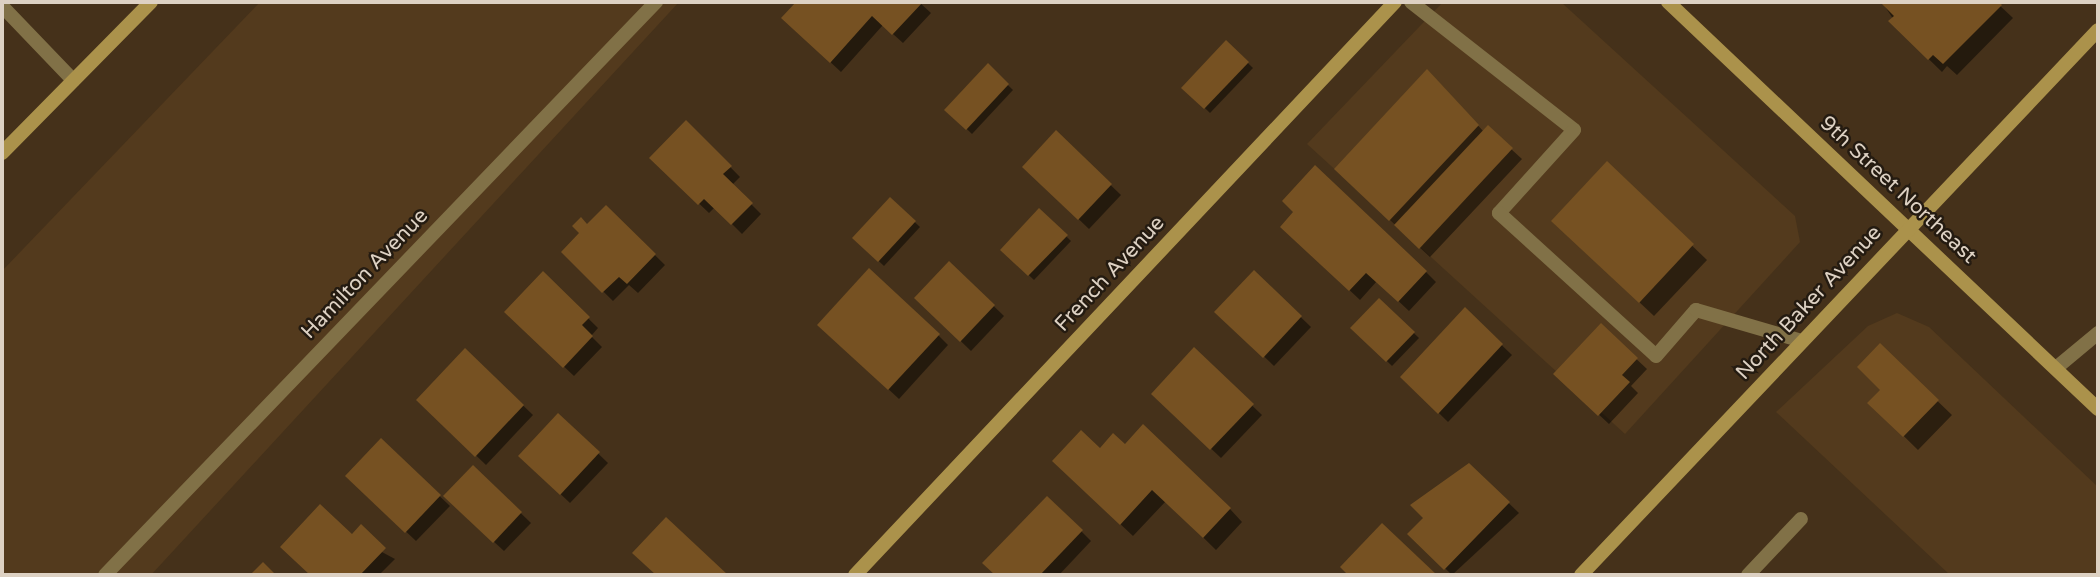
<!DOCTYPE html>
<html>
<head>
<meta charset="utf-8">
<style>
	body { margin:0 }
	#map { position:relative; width:2100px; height:577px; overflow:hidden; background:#45311a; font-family:"Varela Round",sans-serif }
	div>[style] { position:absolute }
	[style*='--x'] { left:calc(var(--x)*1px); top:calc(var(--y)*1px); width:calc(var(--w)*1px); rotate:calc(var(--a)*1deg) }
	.built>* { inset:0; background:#533a1d }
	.shadow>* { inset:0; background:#0007 }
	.building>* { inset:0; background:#765122 }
	.lane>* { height:14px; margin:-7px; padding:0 7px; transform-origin:7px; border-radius:7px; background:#817147 }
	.street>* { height:14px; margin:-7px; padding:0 7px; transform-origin:7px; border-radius:7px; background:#817147 }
	.secondary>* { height:14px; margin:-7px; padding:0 7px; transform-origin:7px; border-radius:7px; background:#ab924b }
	span { translate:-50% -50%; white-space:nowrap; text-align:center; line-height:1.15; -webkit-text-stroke:5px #241b11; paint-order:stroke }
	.street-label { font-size:21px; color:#ddd1c3 }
	.frame { position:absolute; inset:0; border:4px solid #ddd1c3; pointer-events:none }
</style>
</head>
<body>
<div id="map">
	<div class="built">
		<div style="clip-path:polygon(260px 2px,679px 2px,151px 575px,2px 575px,2px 271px)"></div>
		<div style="clip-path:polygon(1443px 2px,1561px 2px,1795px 216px,1800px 242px,1625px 434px,1307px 144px)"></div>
		<div style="clip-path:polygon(1897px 313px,1929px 327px,2098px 487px,2098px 575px,1950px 575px,1776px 412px,1868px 326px)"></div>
	</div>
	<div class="shadow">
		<div style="clip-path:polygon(798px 2px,919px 2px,931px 13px,903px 43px,883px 25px,841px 72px,783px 18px)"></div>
		<div style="clip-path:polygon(1882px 2px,1996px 2px,2013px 18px,1957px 75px,1947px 66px,1942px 72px,1903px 34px)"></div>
		<div style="clip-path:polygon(1226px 42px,1253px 68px,1210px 113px,1184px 88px)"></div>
		<div style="clip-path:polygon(988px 66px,1013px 90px,972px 134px,947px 110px)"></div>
		<div style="clip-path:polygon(1440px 84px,1484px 132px,1488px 128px,1522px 159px,1430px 257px,1349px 182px)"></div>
		<div style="clip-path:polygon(686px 122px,740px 177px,732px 185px,761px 214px,742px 234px,715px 207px,709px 213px,651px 158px)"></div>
		<div style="clip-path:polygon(1056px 133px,1121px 195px,1089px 229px,1024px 167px)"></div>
		<div style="clip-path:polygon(1607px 164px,1707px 260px,1654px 316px,1568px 235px)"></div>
		<div style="clip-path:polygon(891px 200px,920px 227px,884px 266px,854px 238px)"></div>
		<div style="clip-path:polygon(606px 207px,665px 265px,638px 293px,629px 285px,613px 301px,563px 252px)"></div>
		<div style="clip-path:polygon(1039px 210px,1071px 241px,1034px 280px,1002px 250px)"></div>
		<div style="clip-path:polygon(1292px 236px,1426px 272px,1436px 282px,1409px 311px,1377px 281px,1360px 300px)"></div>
		<div style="clip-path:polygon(949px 263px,1004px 316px,971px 351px,916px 298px)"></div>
		<div style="clip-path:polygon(1254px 272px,1311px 327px,1274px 366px,1217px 312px)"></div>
		<div style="clip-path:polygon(543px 274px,598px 328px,591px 336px,602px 347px,574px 376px,506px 312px)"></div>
		<div style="clip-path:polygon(1379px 300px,1419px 338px,1392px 366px,1353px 328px)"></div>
		<div style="clip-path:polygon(1465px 310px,1512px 355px,1448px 422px,1402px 377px)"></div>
		<div style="clip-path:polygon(1601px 326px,1647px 369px,1631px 386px,1638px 393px,1609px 424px,1566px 384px)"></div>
		<div style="clip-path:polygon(829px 334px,938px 335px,948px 345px,899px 399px)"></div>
		<div style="clip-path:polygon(1880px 346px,1952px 415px,1918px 450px,1870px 403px,1882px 390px)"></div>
		<div style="clip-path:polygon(465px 350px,533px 415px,486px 465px,418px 400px)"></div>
		<div style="clip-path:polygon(1194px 350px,1262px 415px,1221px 458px,1153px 394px)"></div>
		<div style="clip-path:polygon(558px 415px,608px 463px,570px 503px,520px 456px)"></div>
		<div style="clip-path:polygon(381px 440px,450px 506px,416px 541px,347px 476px)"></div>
		<div style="clip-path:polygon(1100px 450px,1230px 509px,1242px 522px,1216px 550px,1166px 501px,1133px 536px,1067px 474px)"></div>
		<div style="clip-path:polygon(1469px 465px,1519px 513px,1452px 575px,1410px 534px)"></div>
		<div style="clip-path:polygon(473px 467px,531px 523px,504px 551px,455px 506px)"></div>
		<div style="clip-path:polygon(1048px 498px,1091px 541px,1059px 575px,997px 575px,985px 563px)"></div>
		<div style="clip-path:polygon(352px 536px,395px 559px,379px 575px,312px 575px,282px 547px)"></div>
	</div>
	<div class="building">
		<div style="clip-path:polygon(796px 2px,923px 2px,892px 35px,872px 16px,830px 63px,781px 18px)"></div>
		<div style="clip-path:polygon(1880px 2px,1999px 2px,2002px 5px,1943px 64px,1933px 55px,1928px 60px,1888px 21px,1894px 16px)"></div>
		<div style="clip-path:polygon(1226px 40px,1249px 62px,1204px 109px,1181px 88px)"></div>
		<div style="clip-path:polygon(988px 63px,1009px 84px,966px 130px,944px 110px)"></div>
		<div style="clip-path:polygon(1427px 69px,1479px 125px,1389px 221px,1334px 169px)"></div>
		<div style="clip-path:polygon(686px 120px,732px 166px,723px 174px,753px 203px,731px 225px,704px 199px,698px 205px,649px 158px)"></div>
		<div style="clip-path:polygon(1488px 125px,1513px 148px,1419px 249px,1394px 225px)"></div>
		<div style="clip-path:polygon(1056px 130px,1112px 184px,1078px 220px,1022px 167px)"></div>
		<div style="clip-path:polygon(1607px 161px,1694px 244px,1639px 303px,1551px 221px)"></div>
		<div style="clip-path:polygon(1315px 165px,1427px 271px,1398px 302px,1366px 273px,1349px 291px,1280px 227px,1293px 212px,1282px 201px)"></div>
		<div style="clip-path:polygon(890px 197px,916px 221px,878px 262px,852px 238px)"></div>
		<div style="clip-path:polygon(606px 205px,656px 254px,627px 284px,619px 277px,602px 293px,561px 252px,579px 233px,572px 226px,581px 217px,587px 224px)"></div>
		<div style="clip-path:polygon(1039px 208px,1068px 235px,1028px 276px,1000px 250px)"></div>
		<div style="clip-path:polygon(949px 261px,995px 305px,960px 342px,914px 298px)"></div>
		<div style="clip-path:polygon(869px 268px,940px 334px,888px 390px,817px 325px)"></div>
		<div style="clip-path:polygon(1254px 270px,1302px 316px,1263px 358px,1214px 312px)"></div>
		<div style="clip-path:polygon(543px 271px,590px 317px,582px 325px,593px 336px,563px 368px,504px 312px)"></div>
		<div style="clip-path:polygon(1379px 298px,1415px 332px,1386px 362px,1350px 328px)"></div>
		<div style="clip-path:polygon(1465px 307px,1503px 344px,1438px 414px,1400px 377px)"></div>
		<div style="clip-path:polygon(1601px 323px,1638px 358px,1622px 375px,1630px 382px,1598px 416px,1553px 374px)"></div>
		<div style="clip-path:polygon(1880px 343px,1939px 400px,1903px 437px,1867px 403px,1880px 390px,1857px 367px)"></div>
		<div style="clip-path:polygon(1194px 347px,1254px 404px,1210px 450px,1151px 394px)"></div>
		<div style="clip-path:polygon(465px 348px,524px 405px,475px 457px,416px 400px)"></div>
		<div style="clip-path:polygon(558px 413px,600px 452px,560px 495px,518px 456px)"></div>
		<div style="clip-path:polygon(1143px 424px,1231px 508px,1203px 538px,1152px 490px,1120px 525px,1052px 461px,1081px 430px,1100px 448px,1113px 433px,1125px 444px)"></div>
		<div style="clip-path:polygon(381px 438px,441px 495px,405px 533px,345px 476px)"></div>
		<div style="clip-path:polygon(1469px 463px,1510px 502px,1444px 570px,1407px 534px,1423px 518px,1410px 505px)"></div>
		<div style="clip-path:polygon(473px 465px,522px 512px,493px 543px,443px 496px)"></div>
		<div style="clip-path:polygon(1047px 496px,1083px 530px,1040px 575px,995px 575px,982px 563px)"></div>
		<div style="clip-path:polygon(320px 504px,352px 534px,361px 524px,386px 548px,360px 575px,310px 575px,280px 547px)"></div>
		<div style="clip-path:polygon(666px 517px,728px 575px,656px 575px,632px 553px)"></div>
		<div style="clip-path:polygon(1382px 523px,1437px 575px,1348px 575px,1340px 567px)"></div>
		<div style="clip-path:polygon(263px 562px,276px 575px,250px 575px)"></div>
	</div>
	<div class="lane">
		<div style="--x:1411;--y:2;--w:207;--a:38.1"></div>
		<div style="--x:1574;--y:130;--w:112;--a:132.1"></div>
		<div style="--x:1499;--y:213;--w:212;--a:42.3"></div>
		<div style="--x:1656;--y:356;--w:61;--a:-49"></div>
		<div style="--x:1696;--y:310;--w:110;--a:16.3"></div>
		<div style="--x:2;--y:6;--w:103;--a:46.2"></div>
		<div style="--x:2056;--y:368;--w:55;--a:-39.8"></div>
		<div style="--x:1748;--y:575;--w:77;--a:-46.6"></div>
	</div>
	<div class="street">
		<div style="--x:105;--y:575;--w:795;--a:-46.12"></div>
	</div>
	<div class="secondary">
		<div style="--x:1668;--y:2;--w:592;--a:43.43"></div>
		<div style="--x:2;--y:153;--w:212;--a:-45.4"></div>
		<div style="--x:855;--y:575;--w:787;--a:-46.7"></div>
		<div style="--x:1581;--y:575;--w:751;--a:-46.51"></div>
	</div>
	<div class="street-label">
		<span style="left:1898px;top:190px;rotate:43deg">9th Street Northeast</span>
		<span style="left:365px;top:274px;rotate:-46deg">Hamilton Avenue</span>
		<span style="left:1110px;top:274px;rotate:-47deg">French Avenue</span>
		<span style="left:1809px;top:303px;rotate:-47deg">North Baker Avenue</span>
	</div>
	<div class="frame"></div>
</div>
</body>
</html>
